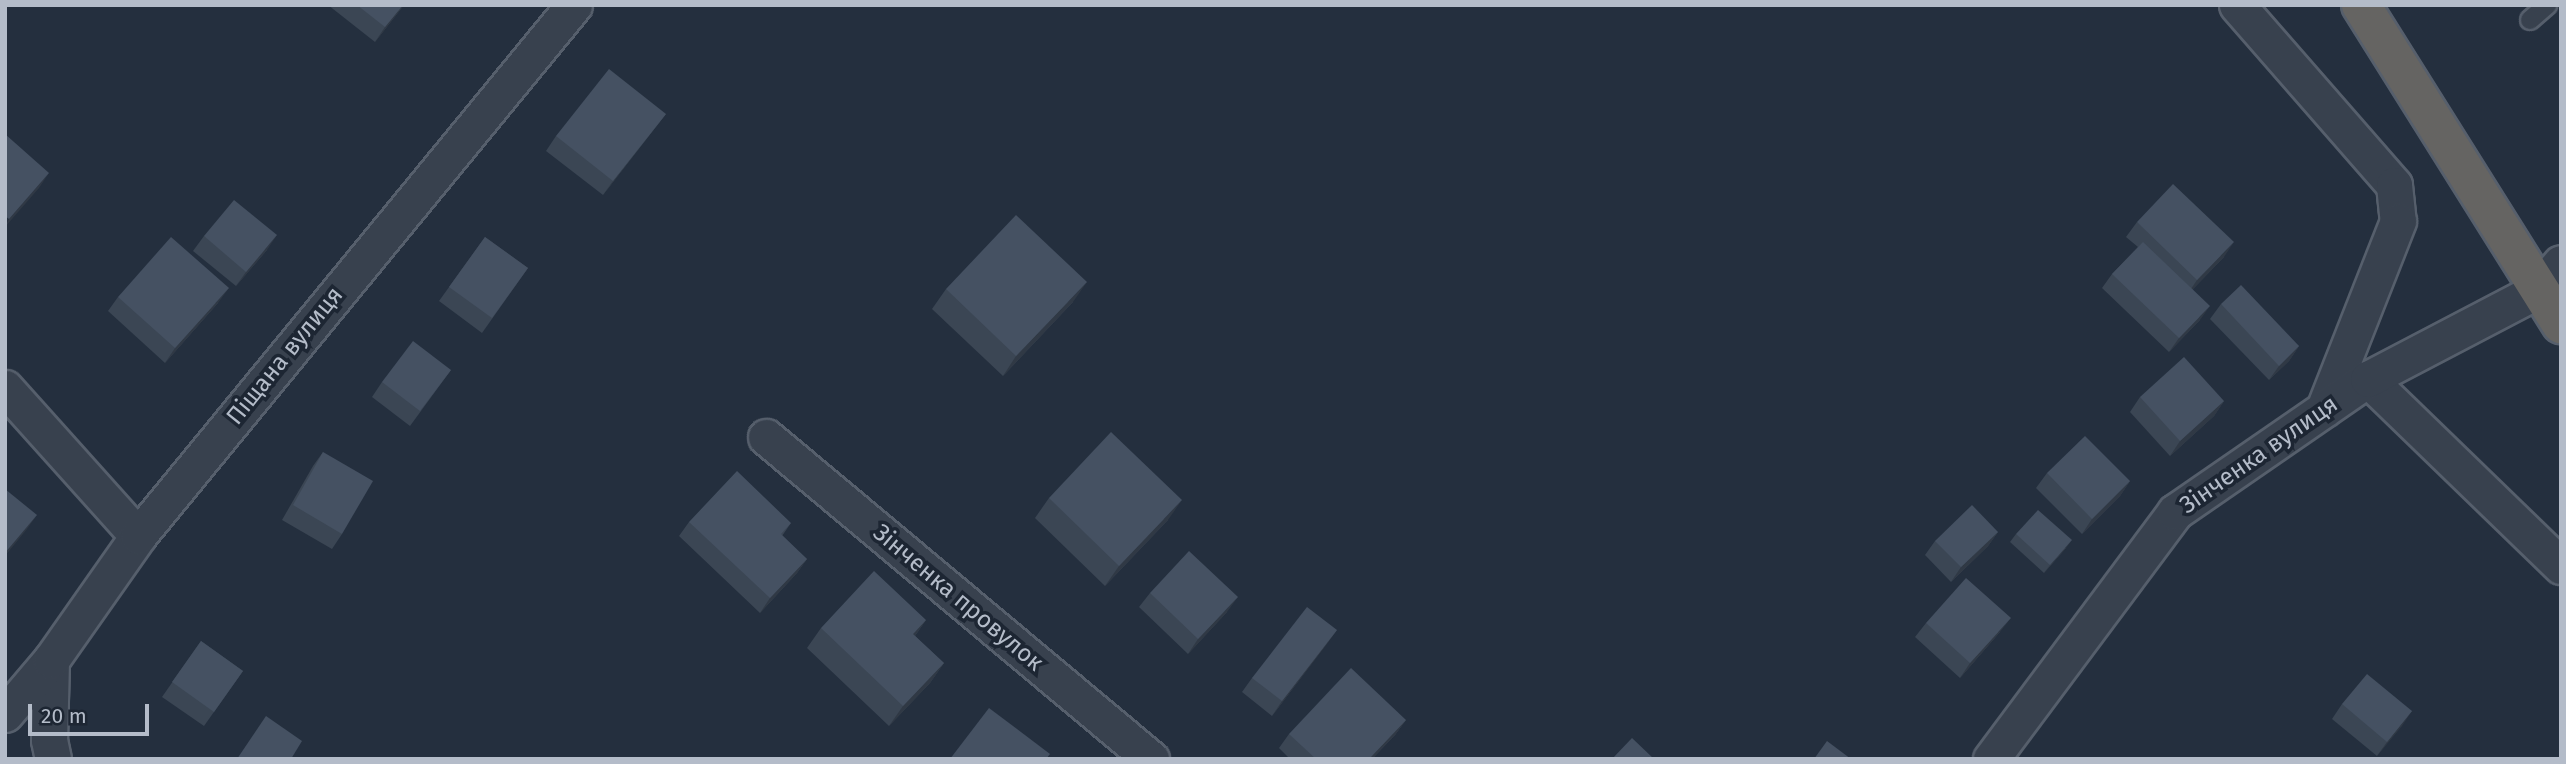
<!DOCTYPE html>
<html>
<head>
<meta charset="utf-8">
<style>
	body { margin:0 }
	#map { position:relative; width:2566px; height:764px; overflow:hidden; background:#242f3e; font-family:"Fira Sans",sans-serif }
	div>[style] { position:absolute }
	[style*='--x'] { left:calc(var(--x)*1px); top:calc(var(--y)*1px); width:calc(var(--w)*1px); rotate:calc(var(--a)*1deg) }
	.roads { filter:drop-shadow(2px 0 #565f6c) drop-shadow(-2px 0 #565f6c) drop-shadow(0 2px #565f6c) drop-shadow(0 -2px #565f6c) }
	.service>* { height:18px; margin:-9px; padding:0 9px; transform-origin:9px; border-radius:9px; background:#38414e }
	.minor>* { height:35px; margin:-17.5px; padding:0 17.5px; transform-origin:17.5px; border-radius:17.5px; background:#38414e }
	.trunk>* { height:38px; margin:-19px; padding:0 19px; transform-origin:19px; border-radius:19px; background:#656462 }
	.wall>* { inset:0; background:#3b4654 }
	.shaded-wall>* { inset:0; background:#303945 }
	.building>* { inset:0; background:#455162 }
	span { translate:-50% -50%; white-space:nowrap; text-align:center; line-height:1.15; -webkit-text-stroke:7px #1d2633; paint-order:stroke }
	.street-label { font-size:24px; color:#b4bcc9 }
	.frame { position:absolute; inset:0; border:7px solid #b4bcc9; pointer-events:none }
	.scale { position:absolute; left:28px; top:704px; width:121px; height:32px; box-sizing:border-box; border:4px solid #b4bcc9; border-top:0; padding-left:9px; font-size:21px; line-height:24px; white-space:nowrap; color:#b4bcc9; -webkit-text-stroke:5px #1d2633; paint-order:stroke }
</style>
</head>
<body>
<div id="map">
	<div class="roads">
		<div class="service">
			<div style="--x:2530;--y:20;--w:23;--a:-41"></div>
		</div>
		<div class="minor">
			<div style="--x:2237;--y:5;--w:239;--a:48.9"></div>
			<div style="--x:2394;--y:185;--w:36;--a:84"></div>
			<div style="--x:2398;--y:221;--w:202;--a:111.5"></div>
			<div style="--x:2368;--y:379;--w:269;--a:44.1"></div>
			<div style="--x:5;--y:388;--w:199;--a:48.1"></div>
			<div style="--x:766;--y:437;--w:502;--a:39.91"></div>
			<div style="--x:51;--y:660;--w:80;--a:91.4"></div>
			<div style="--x:49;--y:740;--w:19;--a:78"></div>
			<div style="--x:5;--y:714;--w:71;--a:-49.6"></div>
			<div style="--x:51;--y:660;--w:151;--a:-54.9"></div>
			<div style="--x:138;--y:536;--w:687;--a:-50.61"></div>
			<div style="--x:1991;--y:759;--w:308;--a:-53.3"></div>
			<div style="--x:2175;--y:512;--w:234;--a:-34.6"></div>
			<div style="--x:2368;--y:379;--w:192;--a:-27.6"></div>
			<div style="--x:2538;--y:290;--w:35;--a:-50"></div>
		</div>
		<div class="trunk">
			<div style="--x:2361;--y:5;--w:377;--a:57.9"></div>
		</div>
	</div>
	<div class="wall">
		<div style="clip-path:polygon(328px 5px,404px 5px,375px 42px)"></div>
		<div style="clip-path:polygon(666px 114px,603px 195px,546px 151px,556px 136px)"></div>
		<div style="clip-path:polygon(2137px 222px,2224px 257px,2193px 289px,2200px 320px,2169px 352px,2102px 288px,2112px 274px,2138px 247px,2126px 237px)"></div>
		<div style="clip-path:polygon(204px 236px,267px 250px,236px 286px,193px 251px)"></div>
		<div style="clip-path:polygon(485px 237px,528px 268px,482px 333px,439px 301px)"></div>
		<div style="clip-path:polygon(946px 289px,1073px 302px,1003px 376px,932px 309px)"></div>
		<div style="clip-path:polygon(118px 297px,218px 303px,165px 363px,108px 311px)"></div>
		<div style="clip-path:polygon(2221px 304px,2299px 346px,2289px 361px,2269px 380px,2210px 319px)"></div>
		<div style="clip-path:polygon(451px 370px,410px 426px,372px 397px,382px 382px)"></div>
		<div style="clip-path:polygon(2140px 397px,2224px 401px,2214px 416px,2170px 456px,2130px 412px)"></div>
		<div style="clip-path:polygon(323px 452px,342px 534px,332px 549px,282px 520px,313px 466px)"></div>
		<div style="clip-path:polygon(2047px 473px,2130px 481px,2120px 496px,2082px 534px,2036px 488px)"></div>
		<div style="clip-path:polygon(1049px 498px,1168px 520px,1105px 586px,1035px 518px)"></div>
		<div style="clip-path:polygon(689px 522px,791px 523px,782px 536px,807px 559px,797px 573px,760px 613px,679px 536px)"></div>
		<div style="clip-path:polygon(1998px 532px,1988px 546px,1951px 582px,1925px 555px,1935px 541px)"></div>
		<div style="clip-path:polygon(2016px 534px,2066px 548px,2044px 573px,2010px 542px)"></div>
		<div style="clip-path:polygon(1150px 593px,1227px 612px,1188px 654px,1139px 607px)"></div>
		<div style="clip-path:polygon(926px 620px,915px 636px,944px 663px,930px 683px,889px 726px,807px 648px,821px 628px)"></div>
		<div style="clip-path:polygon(1926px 623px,2000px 632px,1960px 678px,1915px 637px)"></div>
		<div style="clip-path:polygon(1337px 630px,1272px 716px,1242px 692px,1252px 678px)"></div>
		<div style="clip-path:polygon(201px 641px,243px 671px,204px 726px,162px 697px)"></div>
		<div style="clip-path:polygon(2342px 704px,2412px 711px,2377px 756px,2332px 719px)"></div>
		<div style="clip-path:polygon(1406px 720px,1395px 735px,1372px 759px,1290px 759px,1279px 748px,1289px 734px)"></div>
	</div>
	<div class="shaded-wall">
		<div style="clip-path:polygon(403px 5px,404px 5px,375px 42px,385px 27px)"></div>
		<div style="clip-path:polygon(666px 114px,655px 128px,603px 195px,613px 181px)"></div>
		<div style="clip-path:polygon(49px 173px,39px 188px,5px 227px,9px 219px)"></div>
		<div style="clip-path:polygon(277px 235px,267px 250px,236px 286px,246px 272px)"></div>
		<div style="clip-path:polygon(2234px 242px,2224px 257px,2187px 295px,2197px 280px)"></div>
		<div style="clip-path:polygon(1087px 282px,1073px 302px,1003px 376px,1016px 356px)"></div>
		<div style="clip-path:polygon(229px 288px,218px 303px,165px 363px,175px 348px)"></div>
		<div style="clip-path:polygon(2210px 306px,2200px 320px,2169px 352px,2179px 338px)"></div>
		<div style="clip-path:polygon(2299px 346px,2289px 361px,2269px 380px,2279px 366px)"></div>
		<div style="clip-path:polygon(2224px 401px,2214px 416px,2170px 456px,2180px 441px)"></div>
		<div style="clip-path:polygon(2130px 481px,2120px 496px,2082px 534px,2092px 519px)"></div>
		<div style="clip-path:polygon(1182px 500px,1168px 520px,1105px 586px,1119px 566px)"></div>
		<div style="clip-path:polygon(37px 515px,27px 529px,5px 556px,5px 553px)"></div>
		<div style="clip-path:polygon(1998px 532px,1988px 546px,1951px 582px,1961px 567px)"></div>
		<div style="clip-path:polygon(2072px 540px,2066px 548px,2044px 573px,2050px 565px)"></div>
		<div style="clip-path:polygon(807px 559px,797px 573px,760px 613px,770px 598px)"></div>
		<div style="clip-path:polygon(1238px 597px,1227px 612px,1188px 654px,1198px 639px)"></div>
		<div style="clip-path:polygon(2011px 618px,2000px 632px,1960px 678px,1970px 663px)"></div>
		<div style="clip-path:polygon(926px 620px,912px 640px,913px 634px)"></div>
		<div style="clip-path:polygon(1337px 630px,1327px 644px,1272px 716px,1282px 701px)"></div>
		<div style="clip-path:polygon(944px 663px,930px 683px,889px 726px,903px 706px)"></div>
		<div style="clip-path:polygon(2412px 711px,2402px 726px,2377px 756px,2387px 742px)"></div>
		<div style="clip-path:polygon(1406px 720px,1395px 735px,1372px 759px,1369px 759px)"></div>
	</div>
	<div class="building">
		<div style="clip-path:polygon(357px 5px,403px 5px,385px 27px)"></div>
		<div style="clip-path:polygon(609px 69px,666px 114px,613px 181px,556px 136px)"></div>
		<div style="clip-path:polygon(5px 134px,49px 173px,9px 219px,5px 216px)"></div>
		<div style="clip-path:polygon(2173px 184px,2234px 242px,2197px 280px,2137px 222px)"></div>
		<div style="clip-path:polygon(234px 200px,277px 235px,246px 272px,204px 236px)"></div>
		<div style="clip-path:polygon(1016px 215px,1087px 282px,1016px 356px,946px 289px)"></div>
		<div style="clip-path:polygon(171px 237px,229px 288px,175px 348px,118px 297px)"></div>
		<div style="clip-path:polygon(485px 237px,528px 268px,492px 318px,449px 287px)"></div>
		<div style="clip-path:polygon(2143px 242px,2210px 306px,2179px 338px,2112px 274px)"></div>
		<div style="clip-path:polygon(2241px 285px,2299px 346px,2279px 366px,2221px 304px)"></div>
		<div style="clip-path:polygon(413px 341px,451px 370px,420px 411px,382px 382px)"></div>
		<div style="clip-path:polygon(2184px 357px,2224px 401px,2180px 441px,2140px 397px)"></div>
		<div style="clip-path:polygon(1111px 432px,1182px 500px,1119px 566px,1049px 498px)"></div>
		<div style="clip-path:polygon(2085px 436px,2130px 481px,2092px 519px,2047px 473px)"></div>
		<div style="clip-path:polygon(323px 452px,373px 481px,342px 534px,293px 505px)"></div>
		<div style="clip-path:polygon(737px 471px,791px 523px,781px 534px,807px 559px,770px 598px,689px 522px)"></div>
		<div style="clip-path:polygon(5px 489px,37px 515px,5px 553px)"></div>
		<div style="clip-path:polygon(1972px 505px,1998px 532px,1961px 567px,1935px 541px)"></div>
		<div style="clip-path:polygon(2038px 510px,2072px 540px,2050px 565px,2016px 534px)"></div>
		<div style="clip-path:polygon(1189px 551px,1238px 597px,1198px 639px,1150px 593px)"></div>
		<div style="clip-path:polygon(874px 571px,926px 620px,913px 634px,944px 663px,903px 706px,821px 628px)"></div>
		<div style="clip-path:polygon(1966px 578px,2011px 618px,1970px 663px,1926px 623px)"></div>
		<div style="clip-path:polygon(1307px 607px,1337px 630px,1282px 701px,1252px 678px)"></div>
		<div style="clip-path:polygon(201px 641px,243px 671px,214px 712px,172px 682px)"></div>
		<div style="clip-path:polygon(1351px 668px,1406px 720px,1369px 759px,1316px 759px,1289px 734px)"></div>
		<div style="clip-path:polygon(2367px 674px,2412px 711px,2387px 742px,2342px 704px)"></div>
		<div style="clip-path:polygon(989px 708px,1050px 754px,1046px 759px,950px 759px)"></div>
		<div style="clip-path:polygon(266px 716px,302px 741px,291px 759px,237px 759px)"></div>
		<div style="clip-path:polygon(1632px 738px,1654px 759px,1612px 759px)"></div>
		<div style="clip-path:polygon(1827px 741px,1851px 759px,1814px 759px)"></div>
	</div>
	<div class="street-label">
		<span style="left:285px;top:356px;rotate:-51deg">Піщана вулиця</span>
		<span style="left:2259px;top:455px;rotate:-35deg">Зінченка вулиця</span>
		<span style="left:958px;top:598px;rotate:40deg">Зінченка провулок</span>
	</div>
	<div class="frame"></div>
	<div class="scale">20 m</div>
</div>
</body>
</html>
